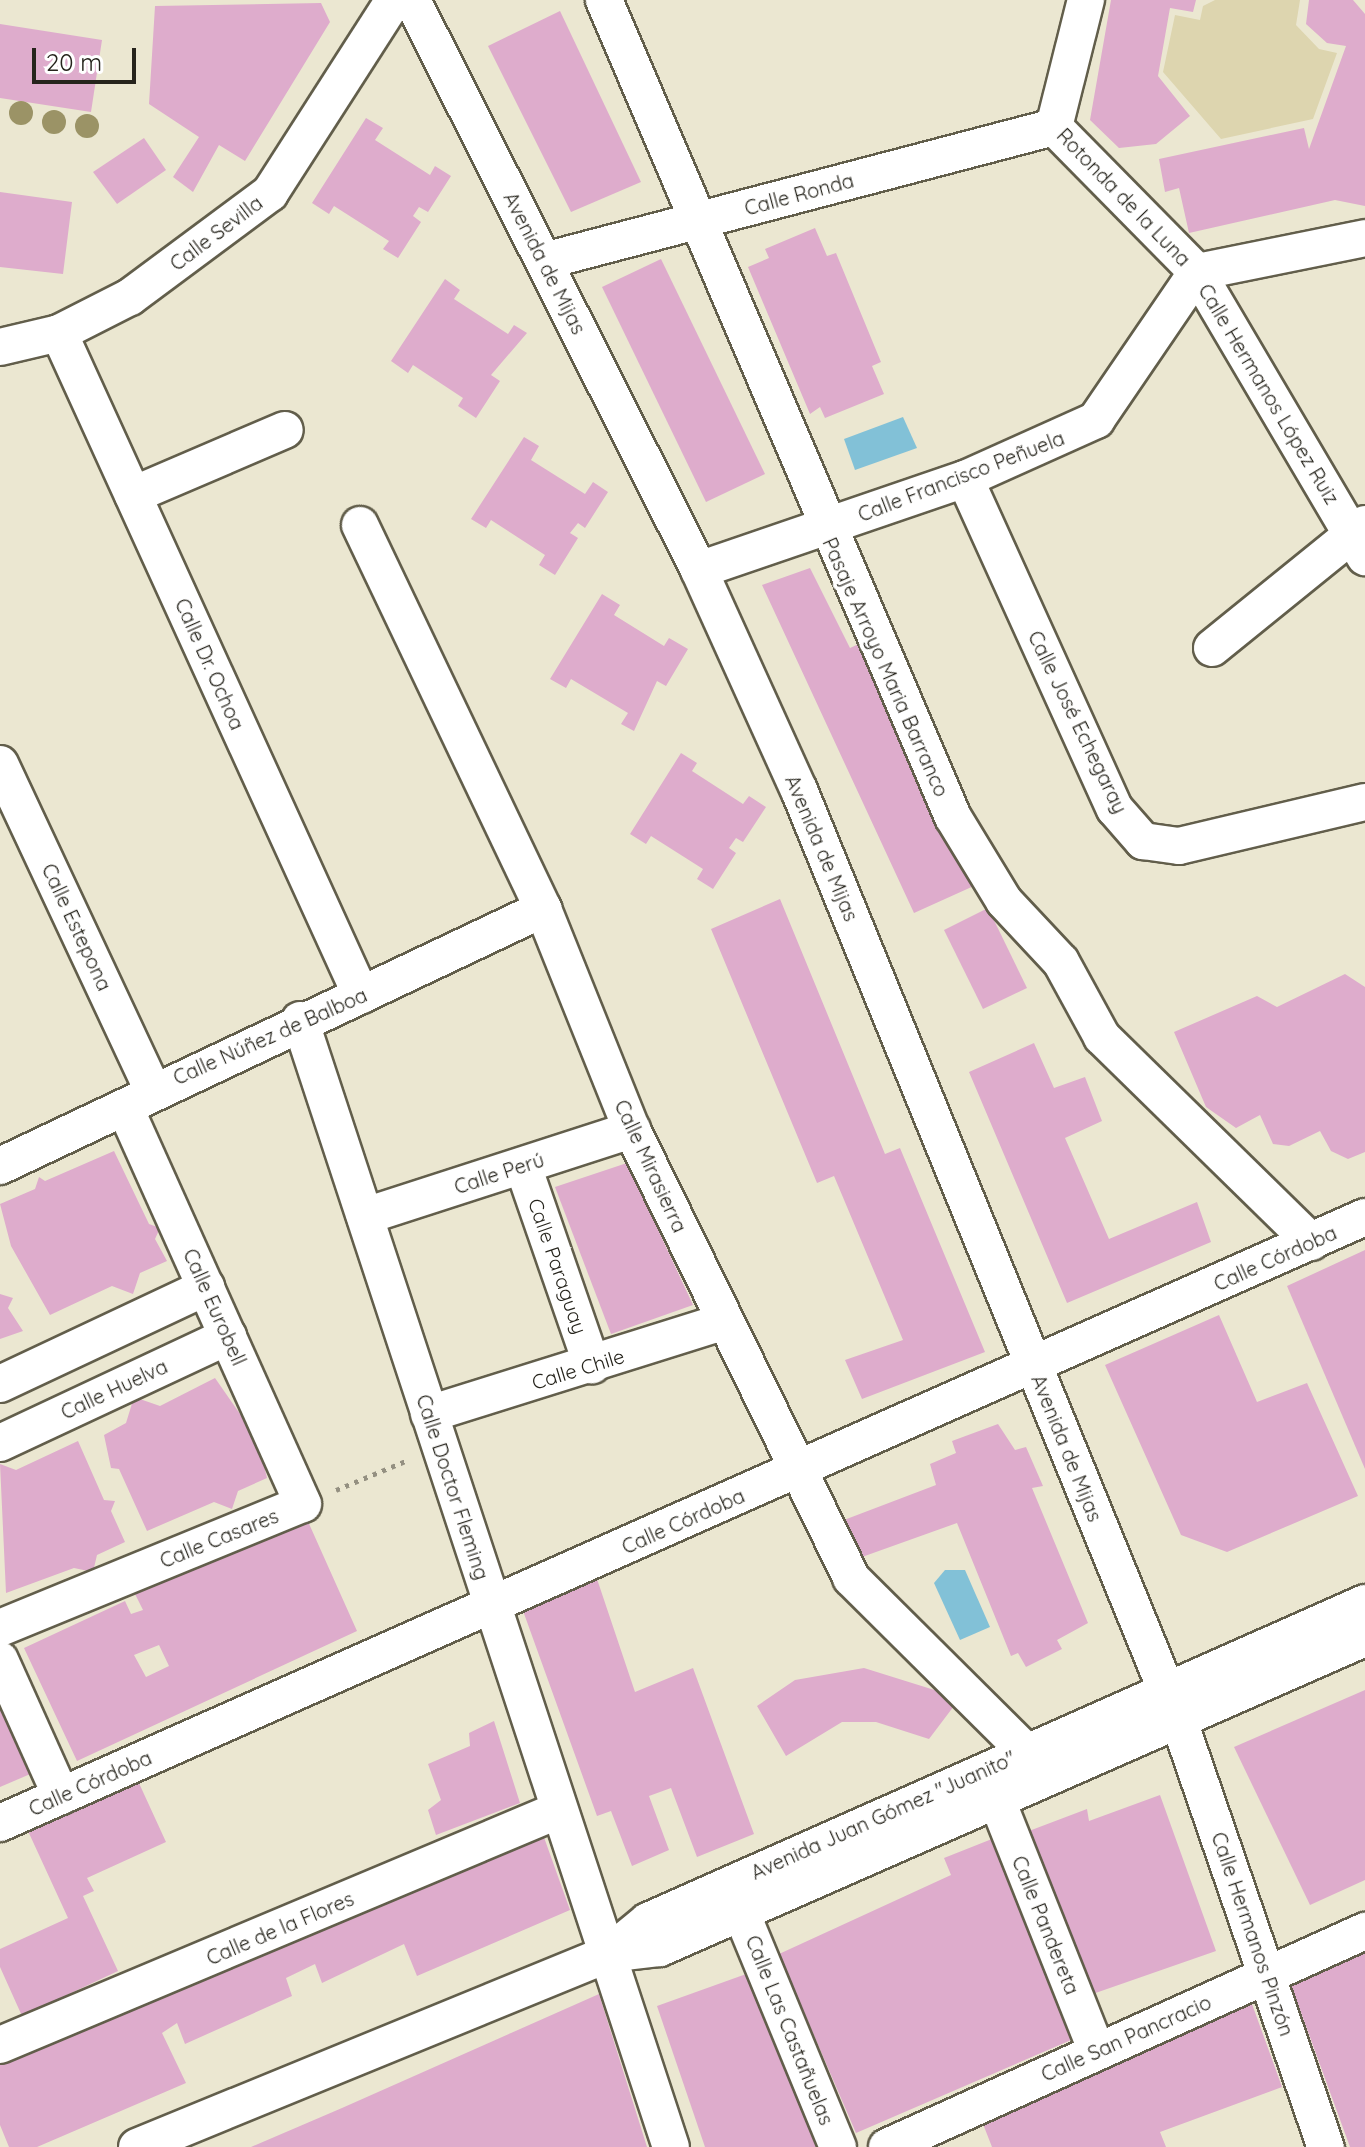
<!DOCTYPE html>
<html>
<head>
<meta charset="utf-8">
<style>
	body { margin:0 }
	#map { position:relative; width:1365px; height:2147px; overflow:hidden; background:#ebe7d1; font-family:Quicksand,sans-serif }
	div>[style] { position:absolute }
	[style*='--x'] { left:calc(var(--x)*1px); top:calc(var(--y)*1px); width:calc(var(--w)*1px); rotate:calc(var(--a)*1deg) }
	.green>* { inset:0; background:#ddd5af }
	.water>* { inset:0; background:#82c1d7 }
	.building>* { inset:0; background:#deaccc }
	.path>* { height:5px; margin-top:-2.5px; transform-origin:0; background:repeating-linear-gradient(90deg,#949081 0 4px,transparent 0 10px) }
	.roads { filter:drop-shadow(2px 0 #625e4b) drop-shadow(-2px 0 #625e4b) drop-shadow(0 2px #625e4b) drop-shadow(0 -2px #625e4b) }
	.minor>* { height:36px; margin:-18px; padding:0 18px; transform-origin:18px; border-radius:18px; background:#fff }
	.trees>* { width:24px; height:24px; margin:-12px; border-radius:50%; background:#9b9366 }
	span { translate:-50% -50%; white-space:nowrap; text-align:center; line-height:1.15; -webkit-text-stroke:8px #fff; paint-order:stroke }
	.street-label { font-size:20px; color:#26241c }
	.scale { position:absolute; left:32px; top:48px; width:104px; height:36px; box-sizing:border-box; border:4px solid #26241c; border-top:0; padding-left:10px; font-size:24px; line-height:28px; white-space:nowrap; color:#26241c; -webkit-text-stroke:6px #fff; paint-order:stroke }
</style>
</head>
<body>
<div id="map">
	<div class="green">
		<div style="clip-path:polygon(1215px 0,1300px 0,1296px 25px,1319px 49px,1337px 53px,1313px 119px,1221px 139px,1163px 72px,1175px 15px,1200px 20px,1203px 6px)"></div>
	</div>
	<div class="water">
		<div style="clip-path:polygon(903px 417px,917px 448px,855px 470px,844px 439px)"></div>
		<div style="clip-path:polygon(945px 1570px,965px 1570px,990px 1627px,960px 1640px,934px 1583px)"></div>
	</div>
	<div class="building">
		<div style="clip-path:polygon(1111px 0,1196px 0,1193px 12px,1170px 8px,1158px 76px,1190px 116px,1156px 144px,1119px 148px,1090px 120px)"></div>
		<div style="clip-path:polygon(1309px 0,1353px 0,1365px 14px,1365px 206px,1335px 200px,1189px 233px,1179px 188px,1165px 192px,1159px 159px,1304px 128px,1309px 149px,1346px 46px,1327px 43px,1306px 24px)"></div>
		<div style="clip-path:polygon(321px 3px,330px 22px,245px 161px,219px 145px,193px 192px,173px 177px,199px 137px,149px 104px,155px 6px)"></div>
		<div style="clip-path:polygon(560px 11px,641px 182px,571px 212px,488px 46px)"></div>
		<div style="clip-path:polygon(0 24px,102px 40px,91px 112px,0 98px)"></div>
		<div style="clip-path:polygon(366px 118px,383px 128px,375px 140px,430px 175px,435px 166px,451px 176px,428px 212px,419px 207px,413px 216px,421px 222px,398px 258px,383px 249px,389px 241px,334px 206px,329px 214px,312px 203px)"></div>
		<div style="clip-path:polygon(144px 138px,166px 170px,117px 204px,93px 172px)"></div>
		<div style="clip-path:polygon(0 192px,72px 202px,63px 274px,0 267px)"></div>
		<div style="clip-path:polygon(815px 228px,827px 256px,836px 253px,881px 362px,872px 366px,884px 394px,825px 418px,820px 407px,810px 414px,748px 267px,769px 258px,765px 249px)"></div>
		<div style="clip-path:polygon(661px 259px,765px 474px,706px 502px,602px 287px)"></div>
		<div style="clip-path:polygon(445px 279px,460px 290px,454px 299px,508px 334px,514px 325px,527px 333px,491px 375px,500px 381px,476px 418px,458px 406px,463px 398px,413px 365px,408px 373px,391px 361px)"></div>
		<div style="clip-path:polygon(524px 437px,539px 446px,531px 460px,585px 494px,593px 482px,608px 492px,585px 528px,578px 523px,570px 533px,578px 538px,555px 575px,539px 565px,545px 555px,491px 520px,486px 528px,471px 519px)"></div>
		<div style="clip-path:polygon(810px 568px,850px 648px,863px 642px,976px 885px,914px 913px,762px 585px)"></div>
		<div style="clip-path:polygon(602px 594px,620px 605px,614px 615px,664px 646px,669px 638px,688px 649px,666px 686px,657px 681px,634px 731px,621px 724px,628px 713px,571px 679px,566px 688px,550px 679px)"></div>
		<div style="clip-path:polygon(681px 753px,697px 763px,692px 771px,743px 804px,749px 796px,766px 807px,743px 842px,736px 838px,729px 848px,736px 853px,713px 889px,697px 879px,703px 869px,651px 836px,646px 844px,630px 834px)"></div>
		<div style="clip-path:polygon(780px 899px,885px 1154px,900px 1148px,985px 1352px,862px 1399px,845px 1360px,903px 1340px,834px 1176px,817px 1183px,711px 929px)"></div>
		<div style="clip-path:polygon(988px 908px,1027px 988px,983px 1009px,944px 930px)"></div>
		<div style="clip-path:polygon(1345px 974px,1365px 987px,1365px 1152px,1348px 1159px,1331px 1151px,1320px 1131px,1289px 1146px,1273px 1144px,1260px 1115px,1236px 1128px,1206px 1107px,1174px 1032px,1257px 996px,1277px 1007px)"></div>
		<div style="clip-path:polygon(1034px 1043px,1054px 1088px,1085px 1077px,1102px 1121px,1065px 1138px,1109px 1239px,1197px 1202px,1211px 1242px,1067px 1303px,969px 1072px)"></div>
		<div style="clip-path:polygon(114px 1151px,149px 1224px,160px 1228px,155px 1239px,167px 1261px,140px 1273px,133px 1294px,112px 1286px,50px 1315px,11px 1246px,0 1204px,35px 1189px,39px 1177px,45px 1181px)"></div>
		<div style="clip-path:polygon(627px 1163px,693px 1305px,611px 1334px,555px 1187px)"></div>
		<div style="clip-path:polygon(1365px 1250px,1365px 1469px,1287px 1286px)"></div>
		<div style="clip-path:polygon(0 1294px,13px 1298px,8px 1308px,23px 1331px,0 1339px)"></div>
		<div style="clip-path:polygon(1219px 1315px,1257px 1402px,1307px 1383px,1358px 1496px,1227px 1552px,1181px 1535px,1105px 1365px)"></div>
		<div style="clip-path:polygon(215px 1378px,258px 1440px,267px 1478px,238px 1491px,232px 1509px,214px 1502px,147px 1531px,119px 1469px,111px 1468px,104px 1435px,126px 1423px,134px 1397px,160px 1406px)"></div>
		<div style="clip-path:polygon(998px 1424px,1015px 1450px,1026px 1447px,1043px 1486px,1032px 1488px,1088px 1623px,1057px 1640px,1062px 1649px,1026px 1667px,1018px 1653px,1011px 1656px,957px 1523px,862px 1557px,844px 1520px,936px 1485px,930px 1464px,956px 1453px,952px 1441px)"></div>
		<div style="clip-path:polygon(78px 1441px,104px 1500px,115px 1501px,111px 1511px,125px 1542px,97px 1555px,93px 1572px,74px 1568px,6px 1593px,0 1464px,16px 1470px)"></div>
		<div style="clip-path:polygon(evenodd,306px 1517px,357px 1631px,77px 1761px,24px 1648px,125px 1601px,131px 1614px,143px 1610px,134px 1592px,306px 1517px,159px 1645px,169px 1666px,146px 1677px,134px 1655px,159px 1645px)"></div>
		<div style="clip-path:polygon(597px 1579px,635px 1692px,693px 1668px,754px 1834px,697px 1857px,671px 1788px,649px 1796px,669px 1850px,632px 1866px,611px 1811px,597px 1816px,522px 1608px)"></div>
		<div style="clip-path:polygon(864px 1668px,960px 1698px,929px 1739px,876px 1722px,842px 1722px,786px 1756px,757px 1706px,795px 1680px)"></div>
		<div style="clip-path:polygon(0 1677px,42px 1769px,0 1787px)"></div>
		<div style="clip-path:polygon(1365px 1690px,1365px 1880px,1310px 1905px,1234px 1747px)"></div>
		<div style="clip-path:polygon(494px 1721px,520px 1803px,436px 1835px,428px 1810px,441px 1800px,428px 1764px,470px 1746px,469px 1733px)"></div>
		<div style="clip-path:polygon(138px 1781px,166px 1842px,87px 1878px,94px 1891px,83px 1896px,118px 1971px,22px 2016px,0 1967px,0 1949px,68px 1918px,28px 1831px)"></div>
		<div style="clip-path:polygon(1160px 1795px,1216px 1951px,1084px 1997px,1021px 1834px,1087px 1809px,1089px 1821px)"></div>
		<div style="clip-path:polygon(541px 1829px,570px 1910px,417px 1976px,404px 1944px,322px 1983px,315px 1964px,286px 1978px,292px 1996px,185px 2044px,177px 2023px,162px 2033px,186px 2083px,37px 2147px,9px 2147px,0 2125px,0 2062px)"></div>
		<div style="clip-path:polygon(1002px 1835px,1078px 2037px,856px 2133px,779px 1954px,951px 1875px,944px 1858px)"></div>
		<div style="clip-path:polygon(1365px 1951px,1365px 2147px,1350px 2147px,1291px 1985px)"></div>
		<div style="clip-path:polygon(749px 1973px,816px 2147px,705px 2147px,657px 2006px)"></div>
		<div style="clip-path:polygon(599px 1994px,647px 2147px,251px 2147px,342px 2108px)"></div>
		<div style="clip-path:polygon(1252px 2004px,1282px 2087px,1160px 2132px,1166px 2147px,992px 2147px,983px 2124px)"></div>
	</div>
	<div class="path">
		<div style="--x:336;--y:1490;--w:78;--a:-22.6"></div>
	</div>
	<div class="roads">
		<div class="minor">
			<div style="--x:412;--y:0;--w:638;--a:63.27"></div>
			<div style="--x:699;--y:570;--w:242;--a:65.6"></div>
			<div style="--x:799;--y:790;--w:1006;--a:67.8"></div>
			<div style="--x:1179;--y:1721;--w:451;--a:71"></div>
			<div style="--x:604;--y:0;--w:888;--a:66.87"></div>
			<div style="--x:953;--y:817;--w:98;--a:58.7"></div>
			<div style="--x:1004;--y:901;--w:83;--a:46.9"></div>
			<div style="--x:1061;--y:962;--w:85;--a:61.3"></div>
			<div style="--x:1102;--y:1037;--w:293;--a:44.4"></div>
			<div style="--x:1054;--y:127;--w:204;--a:45.4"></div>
			<div style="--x:1197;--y:272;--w:171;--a:-11.4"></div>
			<div style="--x:1054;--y:127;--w:131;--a:-75.9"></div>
			<div style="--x:544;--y:261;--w:527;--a:-14.72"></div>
			<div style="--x:59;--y:333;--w:728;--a:65.48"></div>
			<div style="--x:0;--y:347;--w:61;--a:-13.3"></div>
			<div style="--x:59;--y:333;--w:80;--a:-26.9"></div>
			<div style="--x:130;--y:297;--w:174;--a:-36.6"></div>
			<div style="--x:270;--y:193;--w:229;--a:-57.3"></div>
			<div style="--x:965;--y:479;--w:362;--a:65.6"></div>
			<div style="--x:1115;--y:809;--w:43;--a:48.8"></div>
			<div style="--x:1143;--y:841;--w:36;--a:8"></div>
			<div style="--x:1179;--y:846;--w:191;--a:-13.3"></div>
			<div style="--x:133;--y:495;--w:165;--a:-23.2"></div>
			<div style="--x:360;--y:525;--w:425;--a:64.5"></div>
			<div style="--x:543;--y:909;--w:238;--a:68.1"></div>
			<div style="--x:632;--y:1130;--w:499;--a:63.9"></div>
			<div style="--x:851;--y:1578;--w:245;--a:44.8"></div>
			<div style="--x:699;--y:570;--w:281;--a:-18.9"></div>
			<div style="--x:965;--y:479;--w:144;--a:-24.2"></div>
			<div style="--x:1096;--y:420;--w:179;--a:-55.7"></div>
			<div style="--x:1197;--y:272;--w:331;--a:59.5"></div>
			<div style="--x:1212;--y:648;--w:197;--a:-39"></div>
			<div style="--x:0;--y:764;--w:360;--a:64.9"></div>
			<div style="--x:300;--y:1020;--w:1186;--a:71.78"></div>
			<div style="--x:0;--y:1166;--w:601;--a:-25.33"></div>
			<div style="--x:523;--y:1166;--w:211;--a:70.9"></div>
			<div style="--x:365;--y:1216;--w:281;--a:-17.9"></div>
			<div style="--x:0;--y:1384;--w:228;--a:-25.2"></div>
			<div style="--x:429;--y:1414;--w:310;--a:-17.4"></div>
			<div style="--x:0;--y:1443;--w:252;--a:-25.1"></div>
			<div style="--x:0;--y:1628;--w:327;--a:-22.3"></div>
			<div style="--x:303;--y:1504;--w:432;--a:-114.2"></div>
			<div style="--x:0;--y:1660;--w:149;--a:65.8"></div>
			<div style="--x:996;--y:1798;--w:273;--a:68.3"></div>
			<div style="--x:0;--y:1823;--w:1493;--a:-23.94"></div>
			<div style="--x:741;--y:1912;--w:254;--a:67.6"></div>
			<div style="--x:608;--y:1954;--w:52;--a:-39.5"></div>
			<div style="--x:648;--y:1921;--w:784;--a:-23.92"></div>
			<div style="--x:0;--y:2045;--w:606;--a:-22.8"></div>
			<div style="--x:137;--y:2147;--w:509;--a:-22.28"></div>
			<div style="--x:608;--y:1954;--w:52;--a:-6.6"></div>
			<div style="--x:660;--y:1948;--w:770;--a:-23.74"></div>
			<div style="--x:887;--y:2147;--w:525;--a:-24.32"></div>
		</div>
	</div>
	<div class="trees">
		<div style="left:21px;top:113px"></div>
		<div style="left:54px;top:122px"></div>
		<div style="left:87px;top:126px"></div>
	</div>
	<div class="street-label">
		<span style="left:799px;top:194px;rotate:-15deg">Calle Ronda</span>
		<span style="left:1124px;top:197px;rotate:46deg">Rotonda de la Luna</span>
		<span style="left:216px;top:233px;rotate:-37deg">Calle Sevilla</span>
		<span style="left:545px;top:263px;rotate:63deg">Avenida de Mijas</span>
		<span style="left:1269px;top:394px;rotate:59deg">Calle Hermanos López Ruiz</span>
		<span style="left:961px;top:476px;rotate:-21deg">Calle Francisco Peñuela</span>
		<span style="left:210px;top:664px;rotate:66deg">Calle Dr. Ochoa</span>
		<span style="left:886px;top:667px;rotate:66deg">Pasaje Arroyo Maria Barranco</span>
		<span style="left:1078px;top:722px;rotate:64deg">Calle José Echegaray</span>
		<span style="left:822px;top:848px;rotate:67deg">Avenida de Mijas</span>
		<span style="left:77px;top:927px;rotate:65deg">Calle Estepona</span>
		<span style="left:270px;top:1036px;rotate:-24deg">Calle Núñez de Balboa</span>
		<span style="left:651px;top:1166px;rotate:65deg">Calle Mirasierra</span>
		<span style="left:499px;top:1173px;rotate:-18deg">Calle Perú</span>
		<span style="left:1275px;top:1258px;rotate:-24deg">Calle Córdoba</span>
		<span style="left:558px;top:1266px;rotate:71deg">Calle Paraguay</span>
		<span style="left:215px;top:1307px;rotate:66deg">Calle Eurobell</span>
		<span style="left:578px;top:1369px;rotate:-17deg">Calle Chile</span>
		<span style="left:114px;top:1389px;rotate:-25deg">Calle Huelva</span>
		<span style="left:1067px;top:1448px;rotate:68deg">Avenida de Mijas</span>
		<span style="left:453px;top:1487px;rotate:72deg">Calle Doctor Fleming</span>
		<span style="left:683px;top:1521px;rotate:-24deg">Calle Córdoba</span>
		<span style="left:219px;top:1538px;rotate:-22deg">Calle Casares</span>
		<span style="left:90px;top:1783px;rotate:-24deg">Calle Córdoba</span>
		<span style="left:883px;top:1815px;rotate:-24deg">Avenida Juan Gómez "Juanito"</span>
		<span style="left:1046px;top:1925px;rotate:68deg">Calle Pandereta</span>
		<span style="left:280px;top:1928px;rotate:-23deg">Calle de la Flores</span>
		<span style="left:1253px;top:1934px;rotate:71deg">Calle Hermanos Pinzón</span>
		<span style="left:790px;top:2030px;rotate:68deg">Calle Las Castañuelas</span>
		<span style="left:1126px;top:2038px;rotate:-24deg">Calle San Pancracio</span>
	</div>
	<div class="scale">20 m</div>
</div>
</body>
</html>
